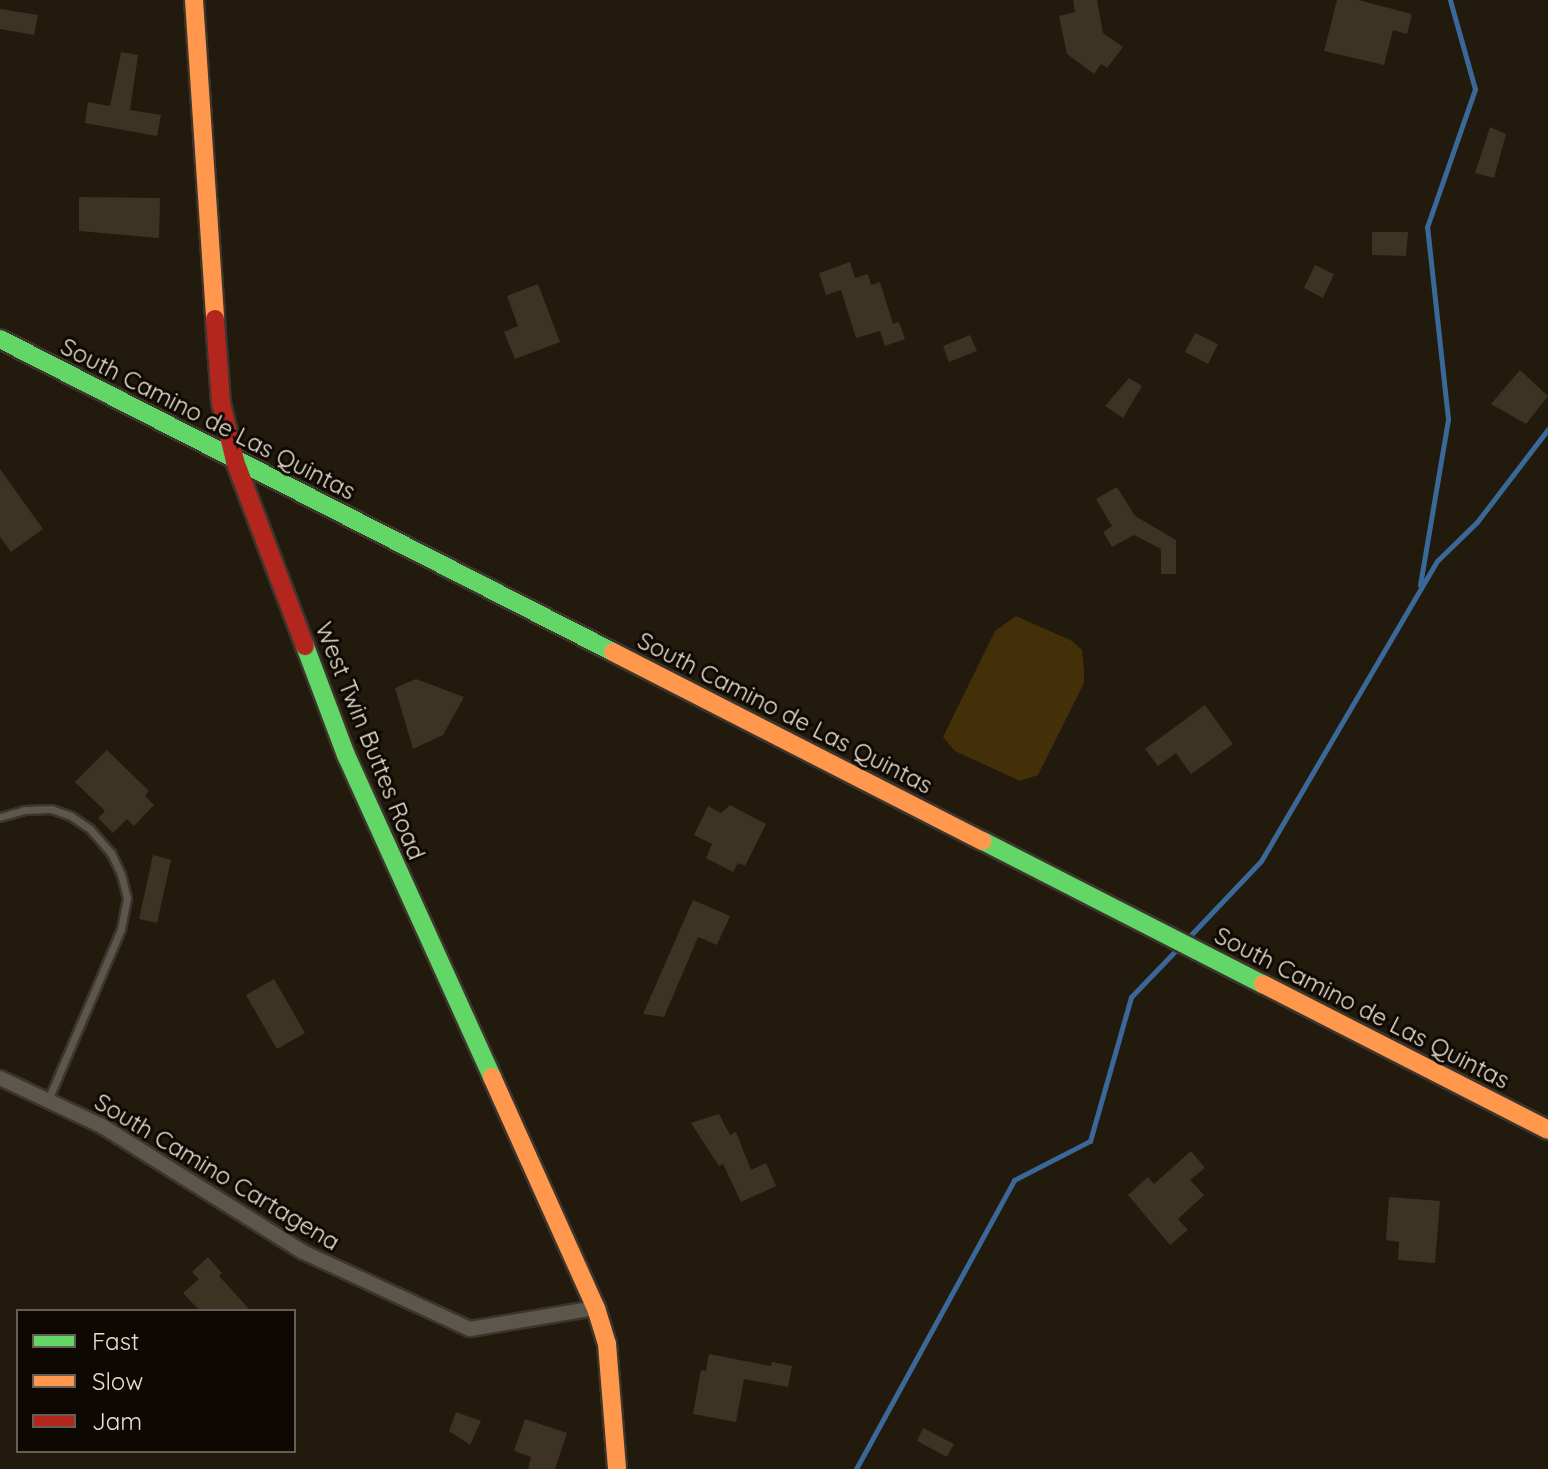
<!DOCTYPE html>
<html>
<head>
<meta charset="utf-8">
<style>
	body { margin:0 }
	#map { position:relative; width:1548px; height:1469px; overflow:hidden; background:#221a0d; font-family:Quicksand,sans-serif }
	div>[style] { position:absolute }
	[style*='--x'] { left:calc(var(--x)*1px); top:calc(var(--y)*1px); width:calc(var(--w)*1px); rotate:calc(var(--a)*1deg) }
	.green>* { inset:0; background:#443008 }
	.stream>* { height:5px; margin:-2.5px; padding:0 2.5px; transform-origin:2.5px; border-radius:2.5px; background:#3a6999 }
	.building>* { inset:0; background:#3d3322 }
	.roads { filter:drop-shadow(2px 0 #3c352d) drop-shadow(-2px 0 #3c352d) drop-shadow(0 2px #3c352d) drop-shadow(0 -2px #3c352d) }
	.lane>* { height:7px; margin:-3.5px; padding:0 3.5px; transform-origin:3.5px; border-radius:3.5px; background:#5c564d }
	.street>* { height:14px; margin:-7px; padding:0 7px; transform-origin:7px; border-radius:7px; background:#5c564d }
	.fast>* { height:18px; margin:-9px; padding:0 9px; transform-origin:9px; border-radius:9px; background:#63d668 }
	.slow>* { height:18px; margin:-9px; padding:0 9px; transform-origin:9px; border-radius:9px; background:#ff974d }
	.jam>* { height:18px; margin:-9px; padding:0 9px; transform-origin:9px; border-radius:9px; background:#b3261e }
	span { translate:-50% -50%; white-space:nowrap; text-align:center; line-height:1.15; -webkit-text-stroke:6px #0d0802; paint-order:stroke }
	.street-label { font-size:24px; color:#e9e0d2 }
	.legend { position:absolute; left:16px; top:1309px; width:280px; height:144px; box-sizing:border-box; background:#0d0802; border:2px solid #655e55; margin:0; padding:10px 14px; list-style:none; font-size:24px; color:#e9e0d2 }
	.legend li { display:flex; align-items:center; gap:16px; height:40px }
	.legend b { width:40px; border:2px solid #655e55 }
</style>
</head>
<body>
<div id="map">
	<div class="green">
		<div style="clip-path:polygon(1016px 616px,1072px 641px,1082px 650px,1084px 670px,1084px 683px,1038px 775px,1020px 781px,955px 751px,943px 737px,995px 631px)"></div>
	</div>
	<div class="stream">
		<div style="--x:1420;--y:585;--w:168;--a:-80.4"></div>
		<div style="--x:1448;--y:419;--w:193;--a:-96.2"></div>
		<div style="--x:1427;--y:227;--w:146;--a:-70.8"></div>
		<div style="--x:1475;--y:89;--w:92;--a:-105.7"></div>
		<div style="--x:1185;--y:941;--w:110;--a:-46.5"></div>
		<div style="--x:1261;--y:861;--w:348;--a:-59.6"></div>
		<div style="--x:1437;--y:561;--w:56;--a:-44.3"></div>
		<div style="--x:1477;--y:522;--w:117;--a:-52.6"></div>
		<div style="--x:856;--y:1469;--w:329;--a:-61.3"></div>
		<div style="--x:1014;--y:1180;--w:85;--a:-27.2"></div>
		<div style="--x:1090;--y:1141;--w:150;--a:-74.1"></div>
		<div style="--x:1131;--y:997;--w:68;--a:-46.2"></div>
	</div>
	<div class="building">
		<div style="clip-path:polygon(1073px 0,1097px 0,1103px 33px,1123px 47px,1107px 68px,1101px 64px,1094px 74px,1067px 54px,1059px 16px,1075px 12px)"></div>
		<div style="clip-path:polygon(1337px 0,1358px 0,1412px 14px,1407px 34px,1393px 30px,1384px 65px,1324px 51px)"></div>
		<div style="clip-path:polygon(0 9px,38px 15px,34px 35px,0 29px)"></div>
		<div style="clip-path:polygon(121px 52px,138px 55px,130px 110px,161px 115px,157px 136px,85px 123px,88px 102px,110px 106px)"></div>
		<div style="clip-path:polygon(1490px 127px,1506px 134px,1494px 178px,1475px 173px)"></div>
		<div style="clip-path:polygon(79px 197px,160px 198px,159px 238px,79px 231px)"></div>
		<div style="clip-path:polygon(1372px 232px,1408px 232px,1406px 256px,1372px 255px)"></div>
		<div style="clip-path:polygon(850px 262px,855px 278px,868px 274px,871px 285px,880px 282px,893px 324px,899px 322px,905px 339px,885px 346px,880px 331px,856px 338px,841px 290px,826px 295px,819px 273px)"></div>
		<div style="clip-path:polygon(1315px 265px,1334px 274px,1323px 298px,1304px 288px)"></div>
		<div style="clip-path:polygon(538px 284px,560px 342px,515px 359px,504px 332px,518px 326px,507px 296px)"></div>
		<div style="clip-path:polygon(1195px 333px,1218px 344px,1208px 364px,1185px 352px)"></div>
		<div style="clip-path:polygon(970px 335px,977px 351px,949px 362px,943px 346px)"></div>
		<div style="clip-path:polygon(1520px 370px,1548px 396px,1526px 424px,1491px 404px)"></div>
		<div style="clip-path:polygon(1129px 378px,1142px 386px,1123px 418px,1105px 406px)"></div>
		<div style="clip-path:polygon(0 469px,43px 529px,11px 552px,0 537px)"></div>
		<div style="clip-path:polygon(1117px 487px,1135px 516px,1176px 540px,1176px 574px,1161px 574px,1161px 549px,1134px 535px,1112px 547px,1103px 532px,1112px 526px,1096px 499px)"></div>
		<div style="clip-path:polygon(416px 679px,464px 697px,443px 735px,413px 749px,395px 688px)"></div>
		<div style="clip-path:polygon(1205px 705px,1233px 744px,1191px 774px,1176px 753px,1158px 766px,1145px 749px)"></div>
		<div style="clip-path:polygon(107px 750px,149px 791px,145px 796px,154px 805px,134px 826px,127px 819px,113px 833px,98px 818px,105px 811px,75px 782px)"></div>
		<div style="clip-path:polygon(730px 805px,766px 824px,745px 866px,738px 863px,733px 872px,706px 858px,712px 844px,694px 835px,708px 806px,721px 813px)"></div>
		<div style="clip-path:polygon(153px 855px,171px 860px,157px 923px,139px 919px)"></div>
		<div style="clip-path:polygon(693px 900px,730px 916px,717px 945px,698px 937px,664px 1017px,643px 1014px)"></div>
		<div style="clip-path:polygon(274px 979px,305px 1033px,277px 1049px,246px 995px)"></div>
		<div style="clip-path:polygon(719px 1114px,730px 1135px,736px 1132px,751px 1170px,766px 1163px,776px 1186px,741px 1202px,723px 1164px,719px 1166px,691px 1123px)"></div>
		<div style="clip-path:polygon(1191px 1151px,1205px 1168px,1190px 1180px,1204px 1195px,1178px 1219px,1188px 1230px,1170px 1245px,1128px 1195px,1148px 1177px,1154px 1184px)"></div>
		<div style="clip-path:polygon(1389px 1197px,1440px 1201px,1435px 1263px,1398px 1260px,1399px 1242px,1386px 1240px)"></div>
		<div style="clip-path:polygon(208px 1257px,222px 1273px,219px 1276px,251px 1311px,200px 1311px,183px 1293px,199px 1279px,192px 1272px)"></div>
		<div style="clip-path:polygon(709px 1354px,771px 1366px,772px 1362px,792px 1366px,788px 1387px,744px 1379px,736px 1422px,693px 1414px,701px 1370px,706px 1371px)"></div>
		<div style="clip-path:polygon(456px 1412px,481px 1421px,470px 1445px,449px 1431px)"></div>
		<div style="clip-path:polygon(525px 1419px,567px 1433px,555px 1469px,528px 1469px,531px 1457px,514px 1451px)"></div>
		<div style="clip-path:polygon(923px 1428px,954px 1444px,947px 1457px,917px 1441px)"></div>
	</div>
	<div class="roads">
		<div class="lane">
			<div style="--x:0;--y:817;--w:25;--a:-16"></div>
			<div style="--x:24;--y:810;--w:27;--a:-2"></div>
			<div style="--x:51;--y:809;--w:21;--a:19"></div>
			<div style="--x:71;--y:816;--w:23;--a:34"></div>
			<div style="--x:90;--y:829;--w:32;--a:49"></div>
			<div style="--x:111;--y:853;--w:23;--a:65"></div>
			<div style="--x:121;--y:874;--w:25;--a:76"></div>
			<div style="--x:127;--y:898;--w:32;--a:101"></div>
			<div style="--x:121;--y:929;--w:186;--a:113.1"></div>
		</div>
		<div class="street">
			<div style="--x:0;--y:1078;--w:113;--a:25.2"></div>
			<div style="--x:102;--y:1126;--w:237;--a:32.1"></div>
			<div style="--x:303;--y:1252;--w:184;--a:24.8"></div>
			<div style="--x:470;--y:1329;--w:128;--a:-9.5"></div>
		</div>
		<div class="fast">
			<div style="--x:0;--y:339;--w:688;--a:27.05"></div>
			<div style="--x:305;--y:646;--w:116;--a:69.4"></div>
			<div style="--x:346;--y:755;--w:354;--a:65.6"></div>
			<div style="--x:983;--y:841;--w:314;--a:27.1"></div>
		</div>
		<div class="slow">
			<div style="--x:194;--y:0;--w:320;--a:86.2"></div>
			<div style="--x:613;--y:652;--w:415;--a:27.1"></div>
			<div style="--x:1263;--y:984;--w:320;--a:27.1"></div>
			<div style="--x:492;--y:1077;--w:253;--a:65.8"></div>
			<div style="--x:596;--y:1308;--w:38;--a:73"></div>
			<div style="--x:607;--y:1344;--w:125;--a:85.4"></div>
		</div>
		<div class="jam">
			<div style="--x:215;--y:319;--w:84;--a:85.9"></div>
			<div style="--x:221;--y:403;--w:60;--a:76.4"></div>
			<div style="--x:235;--y:461;--w:198;--a:69.3"></div>
		</div>
	</div>
	<div class="street-label">
		<span style="left:208px;top:419px;rotate:27deg">South Camino de Las Quintas</span>
		<span style="left:785px;top:713px;rotate:27deg">South Camino de Las Quintas</span>
		<span style="left:370px;top:741px;rotate:68deg">West Twin Buttes Road</span>
		<span style="left:1362px;top:1008px;rotate:27deg">South Camino de Las Quintas</span>
		<span style="left:217px;top:1172px;rotate:31deg">South Camino Cartagena</span>
	</div>
	<ul class="legend">
	<li><b style="height:10px;background:#63d668"></b>Fast</li>
	<li><b style="height:10px;background:#ff974d"></b>Slow</li>
	<li><b style="height:10px;background:#b3261e"></b>Jam</li>
	</ul>
</div>
</body>
</html>
